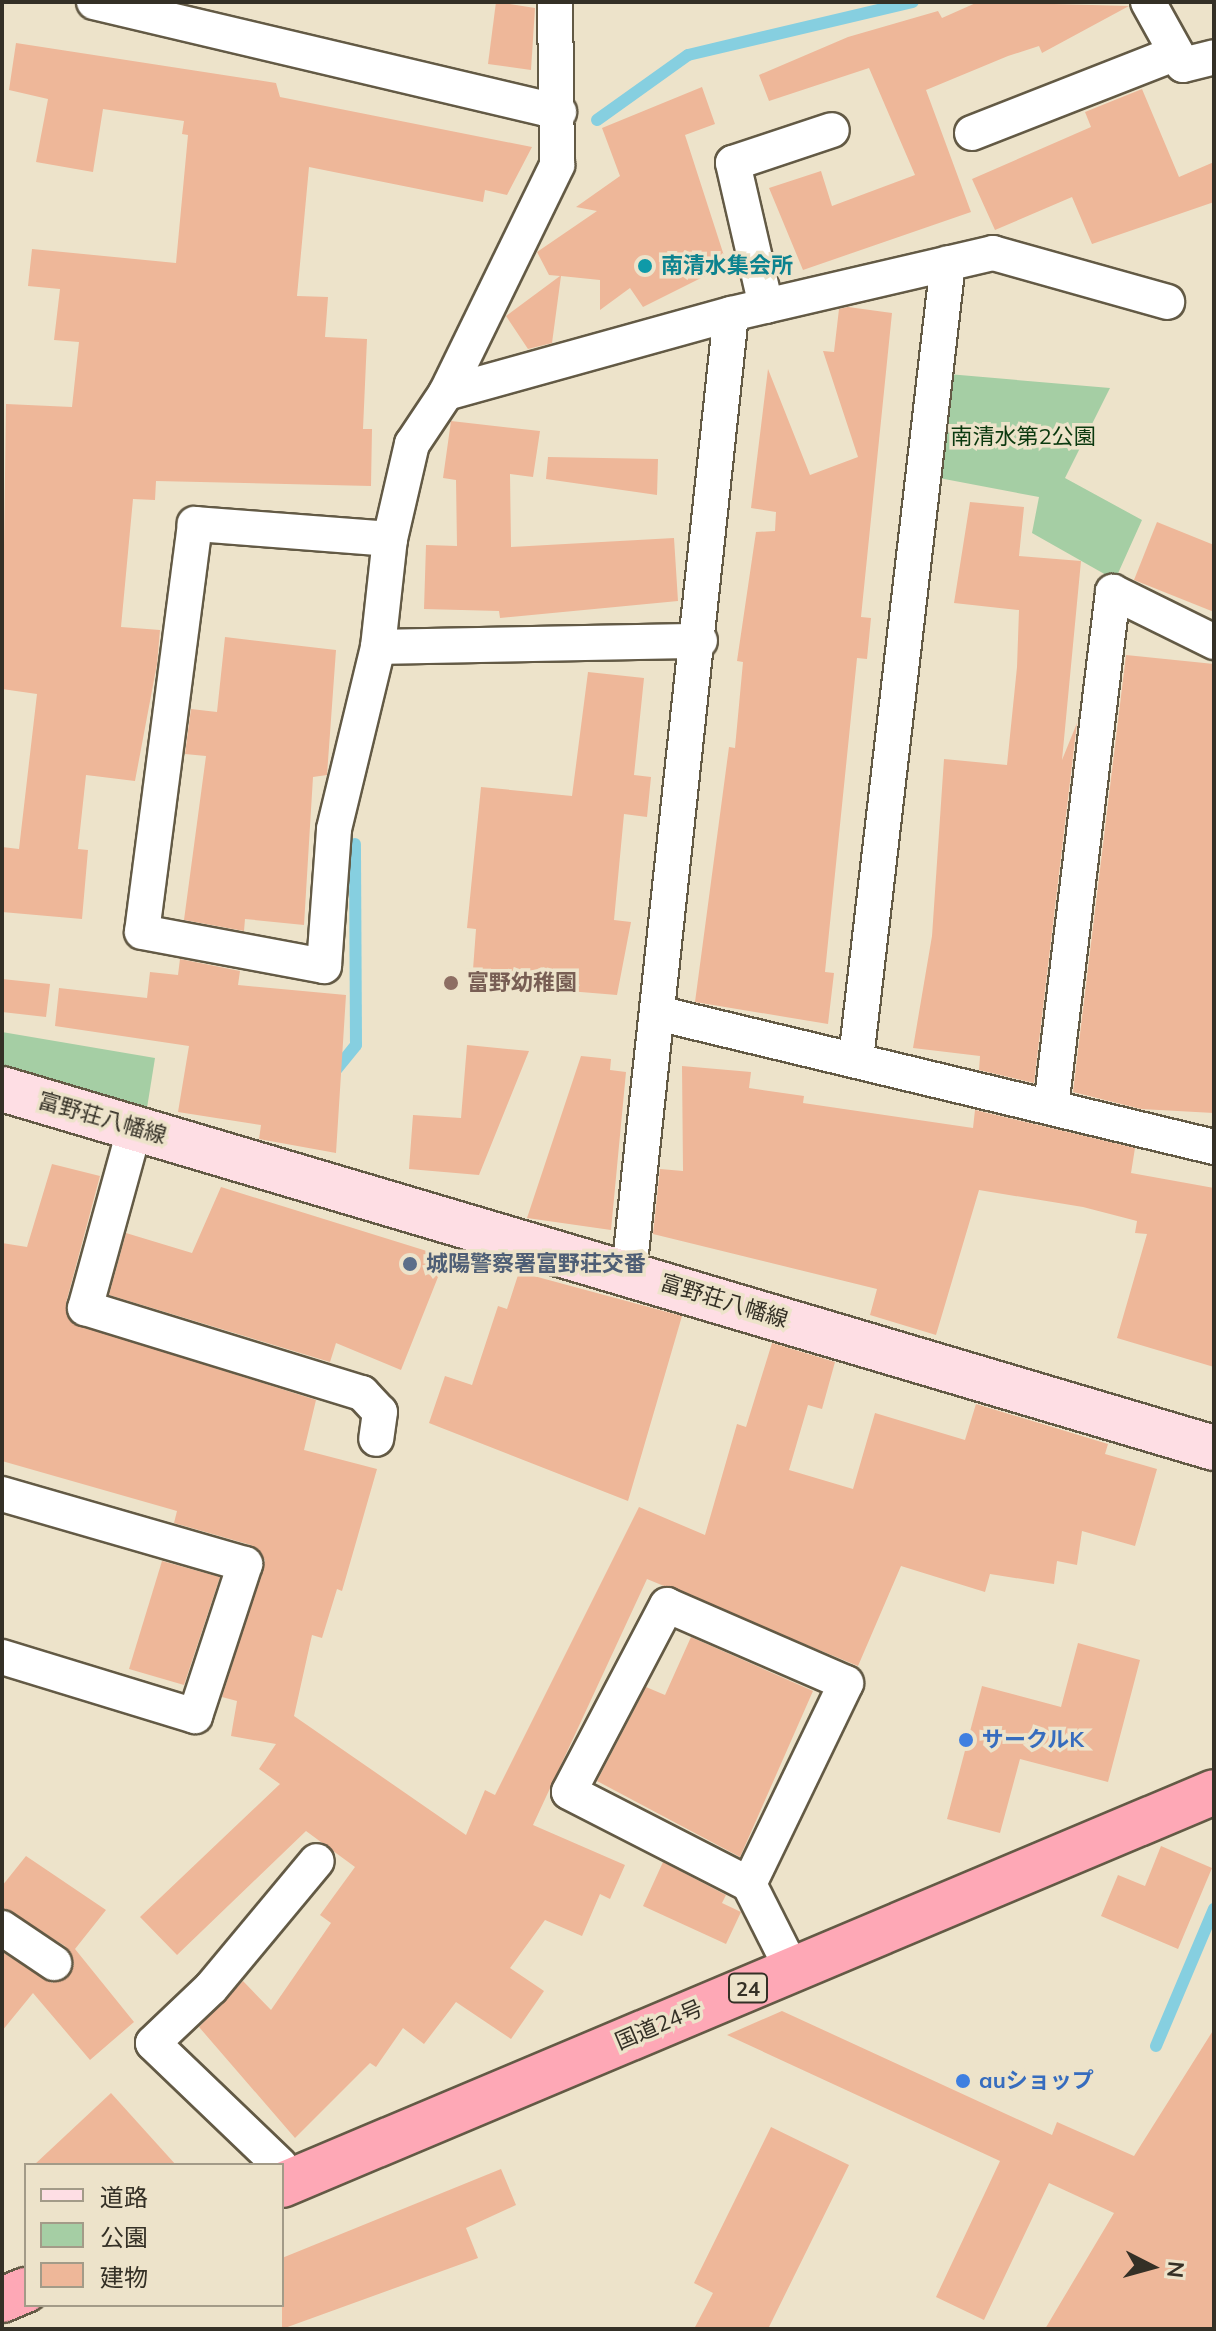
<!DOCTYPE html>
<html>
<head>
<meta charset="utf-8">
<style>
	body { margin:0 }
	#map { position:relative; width:1216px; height:2331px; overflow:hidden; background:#ede3ca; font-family:Mulish,"Noto Sans JP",sans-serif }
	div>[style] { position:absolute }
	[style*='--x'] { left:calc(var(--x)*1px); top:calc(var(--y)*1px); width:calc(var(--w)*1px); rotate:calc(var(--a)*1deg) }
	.green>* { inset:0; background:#a5cea4 }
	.stream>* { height:12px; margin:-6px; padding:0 6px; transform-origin:6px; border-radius:6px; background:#86cfe0 }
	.building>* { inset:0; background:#eeb799 }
	.roads { filter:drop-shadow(2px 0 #635a45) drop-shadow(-2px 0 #635a45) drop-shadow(0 2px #635a45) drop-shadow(0 -2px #635a45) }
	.minor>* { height:34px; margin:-17px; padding:0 17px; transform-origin:17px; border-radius:17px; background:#fff }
	.secondary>* { height:44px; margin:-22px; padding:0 22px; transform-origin:22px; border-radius:22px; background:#fedee4 }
	.trunk>* { height:44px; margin:-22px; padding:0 22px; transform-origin:22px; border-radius:22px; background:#fea8b6 }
	.dots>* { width:22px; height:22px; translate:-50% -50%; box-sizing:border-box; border:4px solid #ede3ca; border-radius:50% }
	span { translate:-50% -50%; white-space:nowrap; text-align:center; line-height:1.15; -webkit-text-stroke:7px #ede3ca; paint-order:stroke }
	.shield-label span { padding:2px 6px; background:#ede3ca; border:2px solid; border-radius:6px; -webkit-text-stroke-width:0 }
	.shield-label { font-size:20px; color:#343026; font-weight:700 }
	.culture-label { font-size:22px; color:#0d838f; font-weight:700 }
	.left { translate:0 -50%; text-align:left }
	.park-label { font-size:22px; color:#0b390f }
	.education-label { font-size:22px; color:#785e54; font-weight:700 }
	.street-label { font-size:22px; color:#343026 }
	.service-label { font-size:22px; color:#4e5e75; font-weight:700 }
	.shop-label { font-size:22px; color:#366cbe; font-weight:700 }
	.frame { position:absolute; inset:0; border:4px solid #343026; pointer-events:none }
	.legend { position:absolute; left:24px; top:2163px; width:260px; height:144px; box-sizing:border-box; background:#ede3ca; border:2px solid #a39b88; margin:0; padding:10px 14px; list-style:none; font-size:24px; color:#343026 }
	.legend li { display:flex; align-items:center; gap:16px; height:40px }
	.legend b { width:40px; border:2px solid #a39b88 }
	.north { position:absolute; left:1112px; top:2227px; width:80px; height:80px; -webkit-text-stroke:6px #ede3ca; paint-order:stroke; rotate:96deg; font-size:22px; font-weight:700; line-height:32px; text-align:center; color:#343026 }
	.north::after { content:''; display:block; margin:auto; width:28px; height:36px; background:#343026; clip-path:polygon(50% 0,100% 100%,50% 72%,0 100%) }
</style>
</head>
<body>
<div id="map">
	<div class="green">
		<div style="clip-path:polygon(948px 374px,1110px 388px,1065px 478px,1142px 520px,1115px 580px,1032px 533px,1039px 497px,939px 478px)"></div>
		<div style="clip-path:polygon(2px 1032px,155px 1058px,147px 1108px,2px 1066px)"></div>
	</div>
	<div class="stream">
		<div style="--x:597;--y:120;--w:112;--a:-35.5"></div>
		<div style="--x:688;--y:55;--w:231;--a:-13.3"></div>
		<div style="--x:335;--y:1071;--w:33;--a:-51"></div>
		<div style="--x:356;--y:1045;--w:201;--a:-90.3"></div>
		<div style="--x:1156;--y:2046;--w:149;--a:-67.1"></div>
	</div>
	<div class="building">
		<div style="clip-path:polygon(496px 2px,535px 8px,531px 70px,488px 64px)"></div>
		<div style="clip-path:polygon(978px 2px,1129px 6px,1042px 53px,1039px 46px,1008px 56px,926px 90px,971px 212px,803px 270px,769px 188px,821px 171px,832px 206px,915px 175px,869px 68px,769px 101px,759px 75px,848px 37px,938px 11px,942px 18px)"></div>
		<div style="clip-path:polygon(16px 43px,276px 83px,280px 97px,532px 147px,507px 195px,485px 190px,483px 202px,309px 167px,297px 296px,328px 297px,325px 337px,367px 339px,363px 429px,372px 429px,371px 486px,156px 481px,155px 500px,133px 499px,121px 627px,160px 630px,157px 664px,135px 781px,86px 775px,78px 849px,88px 850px,82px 919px,2px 912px,2px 847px,19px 849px,37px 694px,2px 689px,6px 404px,72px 407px,79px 342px,54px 340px,60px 289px,28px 286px,32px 249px,176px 263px,188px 135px,182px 134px,184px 121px,103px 109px,93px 172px,36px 162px,48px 99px,9px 90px)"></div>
		<div style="clip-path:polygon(702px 87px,715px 124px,685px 135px,727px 265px,643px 307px,630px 288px,600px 310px,600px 280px,561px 276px,552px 343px,528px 349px,506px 316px,560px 276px,549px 275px,537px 252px,597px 211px,576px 207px,620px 176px,602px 128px)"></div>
		<div style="clip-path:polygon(1142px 89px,1179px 177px,1214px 162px,1214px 202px,1092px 244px,1072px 197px,995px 230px,972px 179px,1091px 127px,1085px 112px)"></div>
		<div style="clip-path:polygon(848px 307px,892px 313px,861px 617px,871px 618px,867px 659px,857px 658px,825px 972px,834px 973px,828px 1024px,695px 1002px,729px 747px,735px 748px,743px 662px,737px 661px,756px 532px,775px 531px,776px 512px,751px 508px,768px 369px,810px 475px,858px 457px,823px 351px,834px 352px,839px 309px)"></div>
		<div style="clip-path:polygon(451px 421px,540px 431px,533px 477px,510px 474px,511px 547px,674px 538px,678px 601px,500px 618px,499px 611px,424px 609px,426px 545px,457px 546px,456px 480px,443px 478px)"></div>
		<div style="clip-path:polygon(548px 457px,658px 459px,657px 495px,546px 479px)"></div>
		<div style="clip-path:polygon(970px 502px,1024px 507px,1019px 556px,1081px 561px,1062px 760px,1077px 723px,1034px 1083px,979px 1070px,980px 1056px,913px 1048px,932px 936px,944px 759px,1007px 765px,1017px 667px,1019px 610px,954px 603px)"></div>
		<div style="clip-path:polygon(1157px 522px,1214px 545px,1214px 612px,1134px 580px)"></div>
		<div style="clip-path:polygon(225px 637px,336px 650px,327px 775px,313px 777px,304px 925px,245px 919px,244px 931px,184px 920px,206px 756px,185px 754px,191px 709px,217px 712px)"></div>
		<div style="clip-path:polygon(1126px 655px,1214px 664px,1214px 1113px,1141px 1109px,1073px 1092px)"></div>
		<div style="clip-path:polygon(588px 672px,644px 678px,634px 775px,651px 777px,647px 817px,624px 814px,614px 920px,631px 922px,617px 995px,472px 983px,476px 929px,467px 928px,481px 787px,572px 796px)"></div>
		<div style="clip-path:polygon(180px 959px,240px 971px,238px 985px,346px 995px,336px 1153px,259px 1139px,261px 1125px,178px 1112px,189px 1046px,55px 1026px,59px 988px,147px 998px,150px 972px,178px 975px)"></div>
		<div style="clip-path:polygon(2px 979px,50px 984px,46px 1017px,2px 1012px)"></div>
		<div style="clip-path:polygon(467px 1045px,529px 1051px,479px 1175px,409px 1169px,413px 1115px,461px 1118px)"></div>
		<div style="clip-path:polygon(581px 1056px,611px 1059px,610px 1070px,626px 1072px,611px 1230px,527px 1218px)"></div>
		<div style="clip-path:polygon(682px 1066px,751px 1072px,749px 1088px,804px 1096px,803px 1103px,973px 1128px,975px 1110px,1135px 1148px,1131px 1173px,1214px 1188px,1214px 1367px,1117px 1338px,1147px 1234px,1135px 1233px,1137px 1221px,1083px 1207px,979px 1190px,936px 1335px,870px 1315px,877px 1289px,653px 1234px,660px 1169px,683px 1171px)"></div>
		<div style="clip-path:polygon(52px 1164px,100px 1176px,66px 1303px,71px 1322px,316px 1400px,304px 1450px,377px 1469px,342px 1591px,337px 1589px,322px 1638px,312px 1635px,294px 1716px,466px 1835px,485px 1790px,495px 1795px,639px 1507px,705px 1535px,737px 1424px,746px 1427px,772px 1343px,835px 1362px,822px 1409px,808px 1405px,789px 1470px,853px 1489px,875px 1413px,965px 1440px,976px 1404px,1108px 1444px,1105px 1454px,1157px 1469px,1135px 1546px,1082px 1531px,1077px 1565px,1057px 1561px,1054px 1584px,990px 1574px,985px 1592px,901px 1566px,858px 1666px,647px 1579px,533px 1825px,625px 1865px,610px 1899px,600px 1894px,582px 1936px,545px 1920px,510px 1968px,544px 1991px,511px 2039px,456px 2002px,424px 2044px,403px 2028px,376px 2067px,370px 2063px,295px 2138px,199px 2027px,243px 1981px,271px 2010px,331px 1923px,320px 1915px,355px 1867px,306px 1831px,177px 1955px,140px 1917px,280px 1784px,259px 1769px,276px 1744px,231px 1736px,237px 1701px,222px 1697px,265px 1560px,251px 1545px,174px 1523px,177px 1511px,2px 1461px,2px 1243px,27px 1247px)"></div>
		<div style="clip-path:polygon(221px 1187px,446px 1257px,401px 1370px,336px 1343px,330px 1362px,109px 1295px,126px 1233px,192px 1253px)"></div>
		<div style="clip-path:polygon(519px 1272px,682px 1316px,628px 1501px,429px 1423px,445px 1376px,472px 1385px,498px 1306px,507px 1309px)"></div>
		<div style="clip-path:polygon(162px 1561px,220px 1577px,184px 1685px,129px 1669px)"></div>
		<div style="clip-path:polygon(691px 1637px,813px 1691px,740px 1857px,597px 1781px,646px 1687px,665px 1695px)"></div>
		<div style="clip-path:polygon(1078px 1643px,1140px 1660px,1108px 1782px,1020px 1759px,1000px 1833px,947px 1819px,982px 1686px,1061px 1707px)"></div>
		<div style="clip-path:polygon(1161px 1846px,1212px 1868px,1178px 1949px,1101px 1916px,1118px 1875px,1145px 1886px)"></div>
		<div style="clip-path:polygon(26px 1856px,106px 1910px,75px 1949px,134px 2022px,90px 2060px,33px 1993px,2px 2031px,2px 1952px,52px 1983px,74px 1965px,65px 1946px,2px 1908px,2px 1886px)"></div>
		<div style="clip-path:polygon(663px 1862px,726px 1895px,722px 1903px,741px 1912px,726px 1944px,643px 1906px)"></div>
		<div style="clip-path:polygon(782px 2011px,1052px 2135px,1057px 2122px,1134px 2156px,1214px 2029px,1214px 2329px,1045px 2329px,1114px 2213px,1049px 2183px,984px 2320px,936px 2297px,1000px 2161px,727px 2035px)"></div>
		<div style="clip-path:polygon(111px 2093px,176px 2165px,34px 2165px)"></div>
		<div style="clip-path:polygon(771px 2127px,849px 2165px,768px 2329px,694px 2329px,713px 2293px,694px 2283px)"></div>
		<div style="clip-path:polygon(501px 2169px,516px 2205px,466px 2228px,478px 2258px,282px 2329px,282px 2258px)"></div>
	</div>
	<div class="roads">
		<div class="minor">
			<div style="--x:94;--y:2;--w:478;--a:13.3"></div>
			<div style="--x:1148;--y:2;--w:72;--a:60.9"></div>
			<div style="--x:1183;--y:65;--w:32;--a:-14"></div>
			<div style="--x:972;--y:133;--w:219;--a:-21.4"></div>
			<div style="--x:766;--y:306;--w:147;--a:-103"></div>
			<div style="--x:733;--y:163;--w:104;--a:-18.4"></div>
			<div style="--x:446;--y:393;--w:296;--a:-15.5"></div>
			<div style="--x:731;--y:314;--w:269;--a:-13.1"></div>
			<div style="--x:993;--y:253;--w:181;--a:15.7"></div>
			<div style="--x:390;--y:539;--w:196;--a:-175.6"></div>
			<div style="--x:195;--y:524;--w:411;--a:97.4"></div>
			<div style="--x:142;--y:932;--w:185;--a:10.6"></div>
			<div style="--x:324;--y:966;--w:137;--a:-85.8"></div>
			<div style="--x:334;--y:829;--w:187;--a:-76.4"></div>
			<div style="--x:378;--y:647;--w:109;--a:-83.7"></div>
			<div style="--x:390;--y:539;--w:98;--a:-77"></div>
			<div style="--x:412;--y:444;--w:61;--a:-56.3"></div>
			<div style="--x:446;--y:393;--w:254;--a:-64"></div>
			<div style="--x:557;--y:165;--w:163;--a:-90.7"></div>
			<div style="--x:378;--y:647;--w:322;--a:-1.1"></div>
			<div style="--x:661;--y:1014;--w:569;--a:13.52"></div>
			<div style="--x:856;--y:1059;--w:801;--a:-83.41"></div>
			<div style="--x:1051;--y:1107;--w:519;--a:-83.14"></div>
			<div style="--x:1113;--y:592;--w:113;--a:26.3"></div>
			<div style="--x:135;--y:1127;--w:188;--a:105.4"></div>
			<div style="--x:85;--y:1308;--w:290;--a:17.1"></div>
			<div style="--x:362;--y:1393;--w:26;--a:47"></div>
			<div style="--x:380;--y:1412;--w:27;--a:98"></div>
			<div style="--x:629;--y:1272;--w:963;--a:-83.92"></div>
			<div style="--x:2;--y:1494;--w:253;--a:16.1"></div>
			<div style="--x:245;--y:1564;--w:160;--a:108.2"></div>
			<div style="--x:195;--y:1716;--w:202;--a:-163"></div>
			<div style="--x:749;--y:1884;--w:223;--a:-64.2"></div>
			<div style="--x:846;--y:1683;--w:195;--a:-156.5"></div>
			<div style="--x:667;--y:1605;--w:211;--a:117.7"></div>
			<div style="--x:569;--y:1792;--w:202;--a:27.1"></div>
			<div style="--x:749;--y:1884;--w:95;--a:63.2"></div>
			<div style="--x:2;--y:1928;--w:63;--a:33.9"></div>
			<div style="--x:280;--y:2165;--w:176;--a:-136.2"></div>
			<div style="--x:153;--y:2043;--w:80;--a:-43.5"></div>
			<div style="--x:211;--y:1988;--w:165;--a:-50.2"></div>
		</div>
		<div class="secondary">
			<div style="--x:2;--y:1089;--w:1264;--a:16.5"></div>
		</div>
		<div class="trunk">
			<div style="--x:282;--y:2185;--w:1011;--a:-22.86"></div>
			<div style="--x:2;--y:2300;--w:26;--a:-23"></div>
		</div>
	</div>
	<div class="dots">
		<div style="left:645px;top:266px;background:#0f9aa8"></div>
		<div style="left:451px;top:983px;background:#8d6e63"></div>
		<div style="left:410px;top:1264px;background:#5c6f8a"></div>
		<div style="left:966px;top:1740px;background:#3f7fe0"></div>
		<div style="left:963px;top:2081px;background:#3f7fe0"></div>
	</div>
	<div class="shield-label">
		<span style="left:748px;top:1988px">24</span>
	</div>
	<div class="culture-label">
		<span class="left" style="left:661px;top:266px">南清水集会所</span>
	</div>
	<div class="park-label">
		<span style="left:1023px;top:437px">南清水第2公園</span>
	</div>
	<div class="education-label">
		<span class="left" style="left:467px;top:983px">富野幼稚園</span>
	</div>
	<div class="street-label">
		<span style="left:102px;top:1118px;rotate:16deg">富野荘八幡線</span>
		<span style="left:724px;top:1301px;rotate:17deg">富野荘八幡線</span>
		<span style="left:659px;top:2025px;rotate:-23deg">国道24号</span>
	</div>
	<div class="service-label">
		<span class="left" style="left:426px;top:1264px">城陽警察署富野荘交番</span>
	</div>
	<div class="shop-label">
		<span class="left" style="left:982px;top:1740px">サークルK</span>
		<span class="left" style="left:979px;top:2081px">auショップ</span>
	</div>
	<div class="frame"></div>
	<ul class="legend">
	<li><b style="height:10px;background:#fedee4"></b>道路</li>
	<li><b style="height:22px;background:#a5cea4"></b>公園</li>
	<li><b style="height:22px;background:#eeb799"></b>建物</li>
	</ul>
	<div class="north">N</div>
</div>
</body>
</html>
